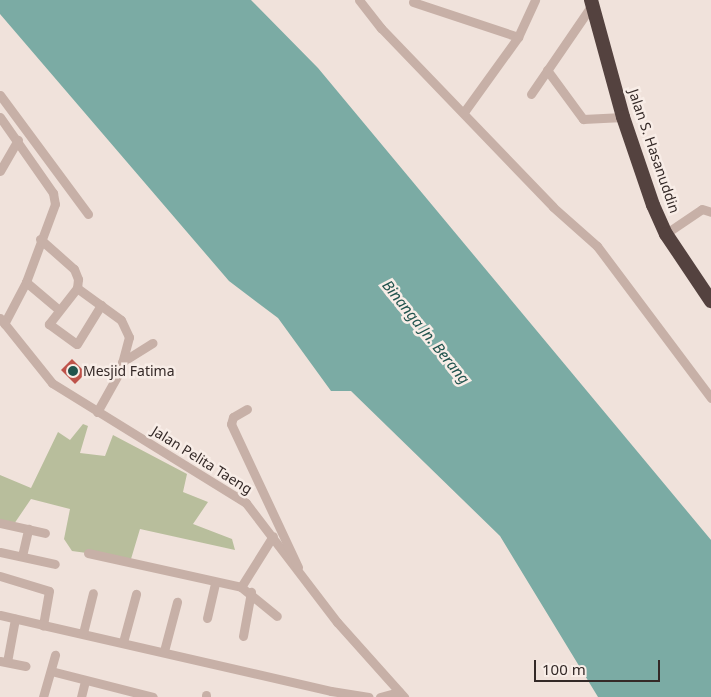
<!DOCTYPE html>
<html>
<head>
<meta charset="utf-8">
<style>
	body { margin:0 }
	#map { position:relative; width:711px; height:697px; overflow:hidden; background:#f0e2db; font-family:"Noto Sans",sans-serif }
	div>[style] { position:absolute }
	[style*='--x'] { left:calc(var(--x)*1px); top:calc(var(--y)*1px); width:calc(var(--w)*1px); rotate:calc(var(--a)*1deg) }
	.green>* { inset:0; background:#b8be9c }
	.water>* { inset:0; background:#7baba4 }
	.building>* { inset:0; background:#be524a }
	.minor>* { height:9px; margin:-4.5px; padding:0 4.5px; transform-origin:4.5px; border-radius:4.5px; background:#c7b0a7 }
	.highway>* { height:14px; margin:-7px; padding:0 7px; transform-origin:7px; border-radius:7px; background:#54423f }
	.dots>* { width:14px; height:14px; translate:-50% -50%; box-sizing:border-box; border:2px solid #f8ede7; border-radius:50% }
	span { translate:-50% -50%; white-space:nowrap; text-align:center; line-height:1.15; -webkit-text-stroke:5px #f8ede7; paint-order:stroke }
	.street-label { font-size:14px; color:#342927 }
	.poi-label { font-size:14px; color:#342927 }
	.left { translate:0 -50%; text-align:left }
	.water-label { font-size:15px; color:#20534d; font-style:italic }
	.scale { position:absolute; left:534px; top:660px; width:126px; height:22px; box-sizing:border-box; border:2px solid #342927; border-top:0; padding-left:6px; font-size:15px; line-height:18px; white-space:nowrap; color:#342927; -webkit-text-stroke:4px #f8ede7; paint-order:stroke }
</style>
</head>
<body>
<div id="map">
	<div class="green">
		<div style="clip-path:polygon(83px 424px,88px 426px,80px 453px,105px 456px,113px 435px,187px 474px,183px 492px,208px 502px,193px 524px,232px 539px,235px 550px,140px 529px,131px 559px,72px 551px,64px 539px,70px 509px,31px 499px,14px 524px,0 522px,0 475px,31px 488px,58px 432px,70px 440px)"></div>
	</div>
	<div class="water">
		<div style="clip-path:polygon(0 0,251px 0,318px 68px,711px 540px,711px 697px,598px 697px,500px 536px,351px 391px,331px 391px,278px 318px,229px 281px,0 14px)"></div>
	</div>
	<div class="building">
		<div style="clip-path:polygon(72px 359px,86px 373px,75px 384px,61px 370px)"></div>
	</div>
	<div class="minor">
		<div style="--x:359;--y:0;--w:36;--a:52"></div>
		<div style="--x:381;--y:28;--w:248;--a:46.1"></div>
		<div style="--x:553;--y:207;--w:59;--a:41.6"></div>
		<div style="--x:597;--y:246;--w:190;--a:53.1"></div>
		<div style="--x:413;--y:2;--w:111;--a:18.4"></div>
		<div style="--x:547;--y:70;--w:61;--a:53.7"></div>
		<div style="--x:583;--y:119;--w:40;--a:-2.9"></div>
		<div style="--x:531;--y:94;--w:108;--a:-55.6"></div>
		<div style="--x:0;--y:95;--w:148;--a:53.5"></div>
		<div style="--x:464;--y:112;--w:92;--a:-54.2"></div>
		<div style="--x:518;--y:37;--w:41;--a:-65.3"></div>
		<div style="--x:0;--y:117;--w:93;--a:55.1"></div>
		<div style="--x:53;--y:193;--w:11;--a:80"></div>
		<div style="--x:55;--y:204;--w:83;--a:110.4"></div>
		<div style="--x:26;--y:282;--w:47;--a:117.6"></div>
		<div style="--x:0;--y:171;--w:36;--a:-60"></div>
		<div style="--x:671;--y:230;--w:37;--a:-34"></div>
		<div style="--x:702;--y:209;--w:9;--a:18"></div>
		<div style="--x:40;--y:239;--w:45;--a:41.4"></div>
		<div style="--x:74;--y:269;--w:11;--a:68"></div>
		<div style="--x:78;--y:279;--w:9;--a:96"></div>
		<div style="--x:77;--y:288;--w:46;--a:127.9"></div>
		<div style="--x:49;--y:324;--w:34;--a:36"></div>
		<div style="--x:77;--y:344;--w:46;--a:-58.4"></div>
		<div style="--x:26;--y:282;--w:42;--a:40.2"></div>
		<div style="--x:77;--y:288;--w:54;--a:36"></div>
		<div style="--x:121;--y:320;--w:19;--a:65"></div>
		<div style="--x:129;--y:337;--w:35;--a:105"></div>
		<div style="--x:120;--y:371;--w:47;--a:119.3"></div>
		<div style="--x:0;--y:318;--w:83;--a:51.3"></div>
		<div style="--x:52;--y:383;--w:228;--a:31.7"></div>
		<div style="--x:246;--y:503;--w:150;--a:52.6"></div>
		<div style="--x:337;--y:622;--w:101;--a:48.2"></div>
		<div style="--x:122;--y:362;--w:36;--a:-32"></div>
		<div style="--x:247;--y:409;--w:16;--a:150"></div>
		<div style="--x:233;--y:417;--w:7;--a:106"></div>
		<div style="--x:231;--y:424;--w:158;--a:64.9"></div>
		<div style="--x:0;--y:523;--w:46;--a:12.5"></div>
		<div style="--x:0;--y:552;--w:56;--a:12.3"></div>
		<div style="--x:88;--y:553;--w:157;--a:12.5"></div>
		<div style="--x:241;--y:587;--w:60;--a:-57.9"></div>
		<div style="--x:22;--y:556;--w:28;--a:-77"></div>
		<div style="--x:0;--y:576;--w:51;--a:17"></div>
		<div style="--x:49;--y:591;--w:35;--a:100"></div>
		<div style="--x:43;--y:625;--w:295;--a:12.9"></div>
		<div style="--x:331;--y:691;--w:38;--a:9"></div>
		<div style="--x:241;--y:587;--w:46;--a:38.9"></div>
		<div style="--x:0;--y:615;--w:44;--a:13.1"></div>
		<div style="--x:207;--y:618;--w:36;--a:-77"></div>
		<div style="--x:83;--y:633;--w:41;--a:-76"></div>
		<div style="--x:243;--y:636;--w:45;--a:-79.7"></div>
		<div style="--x:123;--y:642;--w:50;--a:-74.8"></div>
		<div style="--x:164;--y:651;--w:51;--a:-75.1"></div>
		<div style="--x:0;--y:661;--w:26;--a:11"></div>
		<div style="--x:7;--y:662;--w:44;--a:-79.5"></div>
		<div style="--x:51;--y:671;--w:105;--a:14.3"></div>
		<div style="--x:43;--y:697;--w:44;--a:-74.1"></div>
		<div style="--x:81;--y:697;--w:16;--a:-76"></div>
		<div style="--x:206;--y:697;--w:2;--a:-90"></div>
		<div style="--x:380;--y:697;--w:20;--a:-15"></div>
	</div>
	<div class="highway">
		<div style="--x:591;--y:0;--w:121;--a:74.7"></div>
		<div style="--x:623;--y:117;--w:93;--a:71.2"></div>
		<div style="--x:653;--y:205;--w:32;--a:66"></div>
		<div style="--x:666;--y:234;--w:81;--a:56.1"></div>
	</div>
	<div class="dots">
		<div style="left:73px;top:371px;background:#20534d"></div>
	</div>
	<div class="street-label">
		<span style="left:654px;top:151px;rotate:71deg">Jalan S. Hasanuddin</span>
		<span style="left:202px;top:460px;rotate:32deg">Jalan Pelita Taeng</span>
	</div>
	<div class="poi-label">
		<span class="left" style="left:83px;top:371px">Mesjid Fatima</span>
	</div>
	<div class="water-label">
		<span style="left:426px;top:332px;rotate:51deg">Binanga Jn. Berang</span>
	</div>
	<div class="scale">100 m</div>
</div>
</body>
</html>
